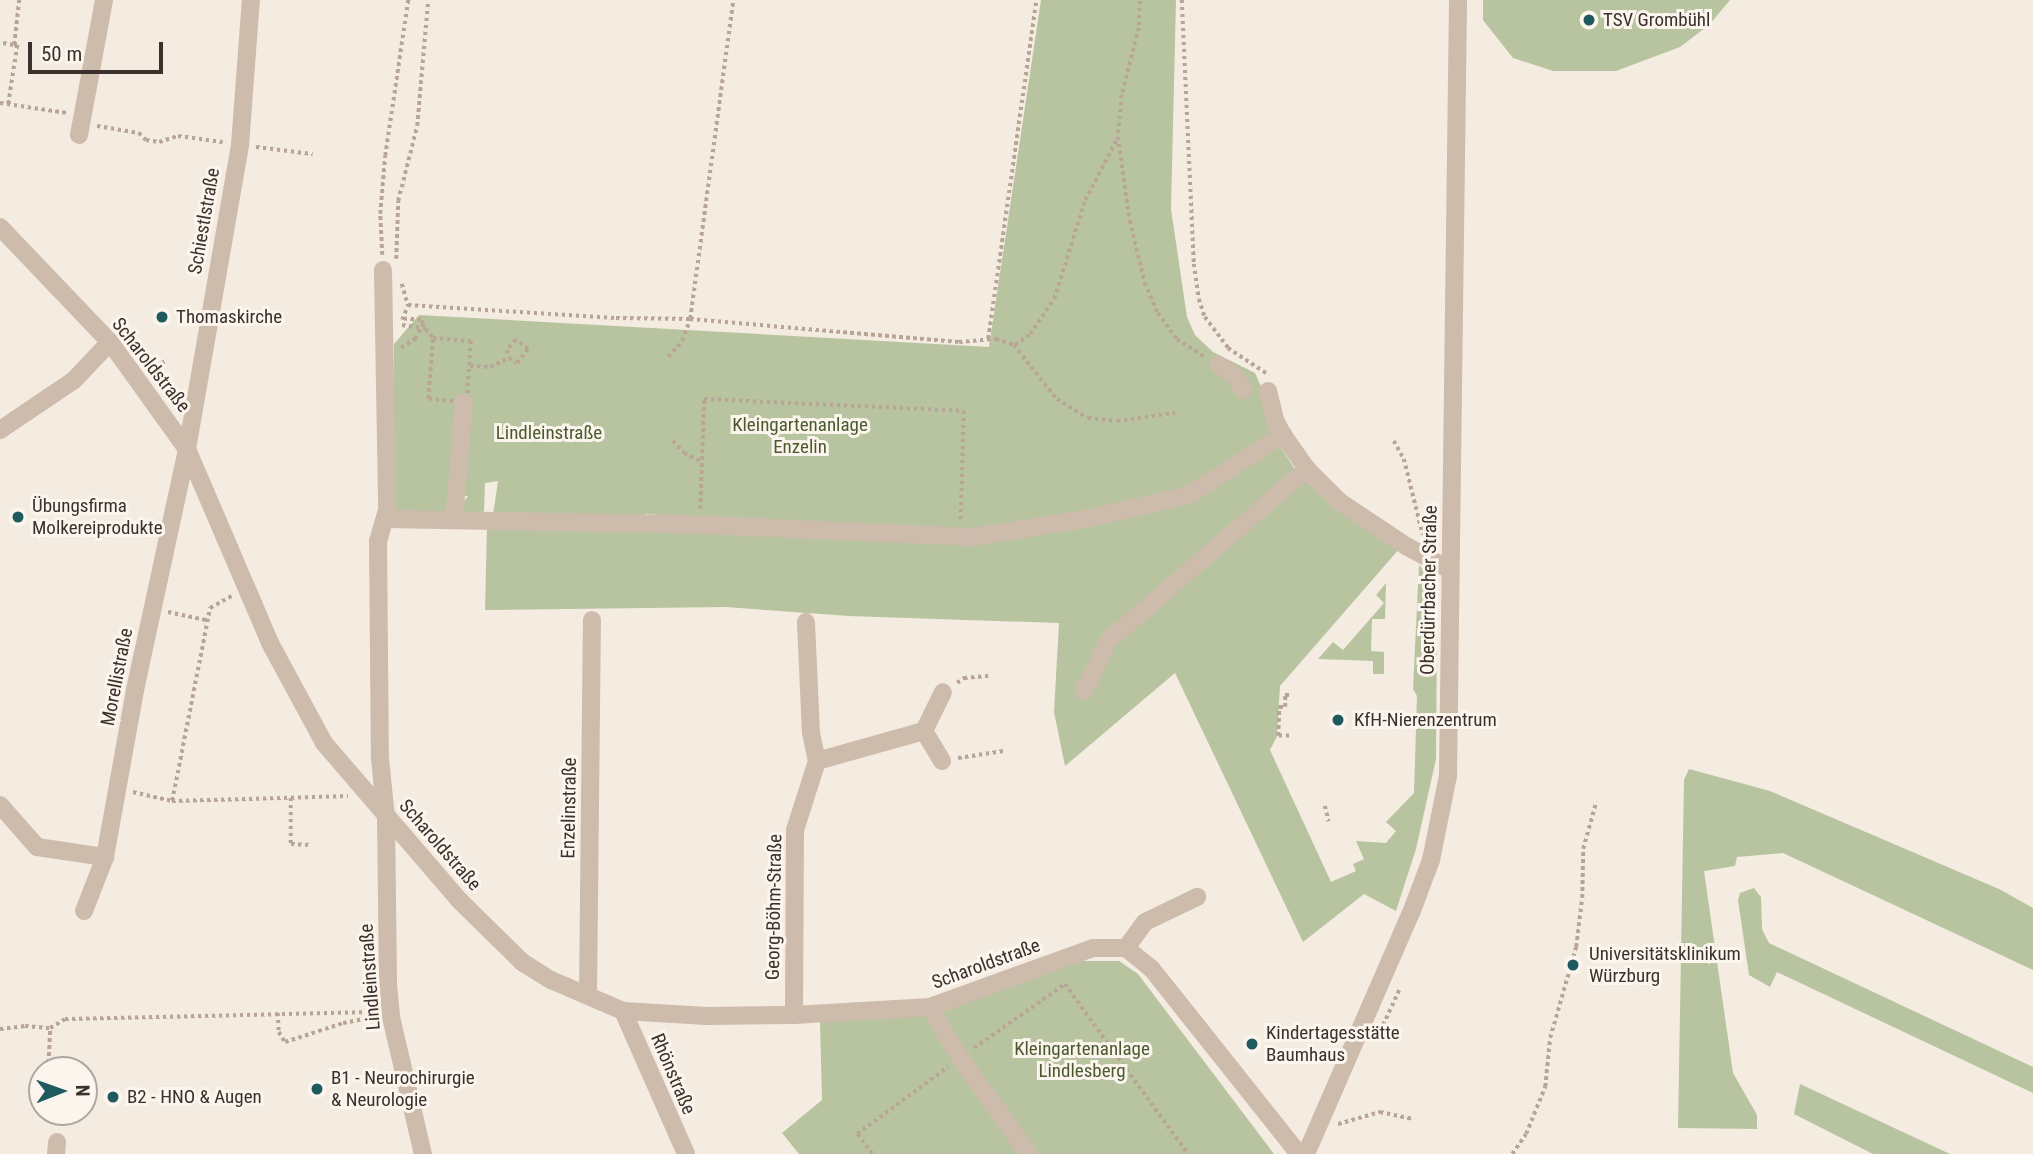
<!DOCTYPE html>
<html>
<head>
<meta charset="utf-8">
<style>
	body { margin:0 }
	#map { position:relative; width:2033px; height:1154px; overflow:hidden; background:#f4ebe1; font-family:"Roboto Condensed",sans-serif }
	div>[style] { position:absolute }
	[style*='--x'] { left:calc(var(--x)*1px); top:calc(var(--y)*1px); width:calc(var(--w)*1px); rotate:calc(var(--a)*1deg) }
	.green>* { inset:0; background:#b8c4a0 }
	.path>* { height:3.5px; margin-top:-1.75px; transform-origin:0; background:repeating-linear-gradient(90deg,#b9a596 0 3.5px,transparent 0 7px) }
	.minor>* { height:18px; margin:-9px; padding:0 9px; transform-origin:9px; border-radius:9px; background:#cdbbac }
	.dots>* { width:19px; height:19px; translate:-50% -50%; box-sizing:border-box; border:4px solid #fbf5ee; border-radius:50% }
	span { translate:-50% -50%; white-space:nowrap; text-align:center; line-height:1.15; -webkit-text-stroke:6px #fbf5ee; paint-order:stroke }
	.poi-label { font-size:19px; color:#3b302b }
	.left { translate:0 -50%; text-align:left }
	.street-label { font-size:19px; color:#3b302b }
	.park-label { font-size:19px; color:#4a5a2e }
	.north { position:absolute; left:28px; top:1056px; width:70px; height:70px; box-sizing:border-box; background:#fbf5ee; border:2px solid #aea6a0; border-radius:50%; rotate:89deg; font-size:19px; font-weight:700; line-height:28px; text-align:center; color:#3b302b }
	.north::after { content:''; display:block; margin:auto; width:24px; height:32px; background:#1f5a5e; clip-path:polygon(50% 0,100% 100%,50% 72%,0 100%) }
	.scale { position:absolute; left:28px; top:42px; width:135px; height:32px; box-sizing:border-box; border:4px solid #3b302b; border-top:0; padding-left:9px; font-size:21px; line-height:24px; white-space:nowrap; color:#3b302b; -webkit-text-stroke:5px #fbf5ee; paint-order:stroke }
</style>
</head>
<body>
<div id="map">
	<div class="green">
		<div style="clip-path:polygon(1041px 0,1176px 0,1171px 209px,1187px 317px,1195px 335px,1213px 352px,1255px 373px,1268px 402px,1275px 439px,1298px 474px,1325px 498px,1400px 548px,1280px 686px,1277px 736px,1270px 750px,1331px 882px,1356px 871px,1353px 864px,1364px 859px,1356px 841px,1386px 843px,1396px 831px,1386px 822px,1414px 793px,1417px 696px,1413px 689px,1419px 565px,1436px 582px,1437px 590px,1431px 591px,1432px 612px,1437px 613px,1436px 759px,1416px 849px,1396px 911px,1364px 894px,1303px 942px,1175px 673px,1065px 766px,1054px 712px,1059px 623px,849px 616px,726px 607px,485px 610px,487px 526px,658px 520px,659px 515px,646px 514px,644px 520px,493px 515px,498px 481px,485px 483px,484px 511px,481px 515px,461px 515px,461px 506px,468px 496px,450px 495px,448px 513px,393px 511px,394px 344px,419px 315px,989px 347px)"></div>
		<div style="clip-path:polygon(1483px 0,1730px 0,1709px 25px,1680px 47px,1616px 71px,1553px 71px,1513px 58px,1483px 20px)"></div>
		<div style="clip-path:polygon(1386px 583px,1385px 619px,1372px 619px,1371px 651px,1384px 652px,1384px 674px,1373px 674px,1373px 661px,1318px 659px,1333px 642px,1343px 650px,1384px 603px,1376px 595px)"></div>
		<div style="clip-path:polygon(1689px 769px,1770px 791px,1999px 889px,2033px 908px,2033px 970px,1783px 853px,1737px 857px,1735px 866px,1704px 871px,1733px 1073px,1757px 1115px,1757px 1129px,1678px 1128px,1684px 780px)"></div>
		<div style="clip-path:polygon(1754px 888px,1761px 897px,1762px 929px,1769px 943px,2033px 1067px,2033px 1093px,1777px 972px,1770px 987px,1749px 975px,1738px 900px,1740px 893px)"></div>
		<div style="clip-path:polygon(1080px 961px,1119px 961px,1138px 974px,1274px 1154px,799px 1154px,782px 1133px,822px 1100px,820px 1020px,933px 1015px)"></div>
		<div style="clip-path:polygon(1800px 1084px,1950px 1154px,1873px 1154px,1794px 1114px)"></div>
	</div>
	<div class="path">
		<div style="--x:1182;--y:0;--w:264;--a:87.4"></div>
		<div style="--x:1194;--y:264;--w:35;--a:82"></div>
		<div style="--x:1199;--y:299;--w:19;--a:72"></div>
		<div style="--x:1205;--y:317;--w:39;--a:53"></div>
		<div style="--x:1228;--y:348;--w:49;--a:33.4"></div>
		<div style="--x:1140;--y:1;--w:27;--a:92"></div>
		<div style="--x:1139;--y:28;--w:69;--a:104.2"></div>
		<div style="--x:1122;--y:95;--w:42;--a:95.4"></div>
		<div style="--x:1118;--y:137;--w:85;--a:81.9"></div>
		<div style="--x:1130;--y:221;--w:64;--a:76.4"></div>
		<div style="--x:1145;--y:283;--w:33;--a:67"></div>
		<div style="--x:1158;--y:313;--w:32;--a:54"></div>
		<div style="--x:1177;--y:339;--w:35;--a:33"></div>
		<div style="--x:3;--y:43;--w:11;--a:10"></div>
		<div style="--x:0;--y:103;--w:68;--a:8.5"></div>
		<div style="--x:8;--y:104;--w:60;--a:-81.3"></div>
		<div style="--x:17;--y:45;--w:3;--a:180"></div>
		<div style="--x:14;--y:45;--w:45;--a:-83.7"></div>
		<div style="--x:97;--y:126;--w:43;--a:9.5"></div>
		<div style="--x:139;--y:133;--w:10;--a:45"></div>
		<div style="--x:146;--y:140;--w:13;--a:9"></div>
		<div style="--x:159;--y:142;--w:20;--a:-18"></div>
		<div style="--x:178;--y:136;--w:45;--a:7.6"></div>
		<div style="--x:256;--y:147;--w:57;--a:7"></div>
		<div style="--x:382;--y:255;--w:41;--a:-92.8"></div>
		<div style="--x:380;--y:214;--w:58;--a:-85.1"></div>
		<div style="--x:385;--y:156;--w:158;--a:-81.6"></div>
		<div style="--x:396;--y:259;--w:58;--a:-88"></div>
		<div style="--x:398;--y:201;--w:77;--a:-75.8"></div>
		<div style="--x:417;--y:126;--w:126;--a:-85"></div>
		<div style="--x:402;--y:284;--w:22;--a:74"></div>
		<div style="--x:402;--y:320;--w:16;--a:-68"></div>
		<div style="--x:408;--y:305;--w:208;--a:3.6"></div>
		<div style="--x:616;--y:318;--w:74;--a:0.8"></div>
		<div style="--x:690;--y:319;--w:270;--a:4.9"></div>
		<div style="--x:959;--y:342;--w:37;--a:-5"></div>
		<div style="--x:996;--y:339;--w:19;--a:18"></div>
		<div style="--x:1014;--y:345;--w:69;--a:51.5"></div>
		<div style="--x:1057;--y:399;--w:36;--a:32"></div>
		<div style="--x:1088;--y:418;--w:29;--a:6"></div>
		<div style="--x:1117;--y:421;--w:59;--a:-7.9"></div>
		<div style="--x:402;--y:325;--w:24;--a:9"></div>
		<div style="--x:426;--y:329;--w:11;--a:52"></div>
		<div style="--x:433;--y:338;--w:38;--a:5"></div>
		<div style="--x:471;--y:341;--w:62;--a:93.7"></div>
		<div style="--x:467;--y:403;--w:39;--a:-174"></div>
		<div style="--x:428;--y:399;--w:61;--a:-85.3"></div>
		<div style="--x:988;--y:339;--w:342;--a:-81.9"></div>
		<div style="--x:1015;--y:345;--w:19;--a:-36"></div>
		<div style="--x:1030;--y:334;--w:42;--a:-55.6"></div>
		<div style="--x:1054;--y:299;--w:104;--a:-72.6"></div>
		<div style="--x:1085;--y:200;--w:69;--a:-62.3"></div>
		<div style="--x:401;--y:348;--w:17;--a:-33"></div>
		<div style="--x:415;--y:339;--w:17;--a:-62"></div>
		<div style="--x:423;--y:324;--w:4;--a:-117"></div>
		<div style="--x:421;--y:320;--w:17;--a:-177"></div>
		<div style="--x:668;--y:357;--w:21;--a:-49"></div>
		<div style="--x:682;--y:341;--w:23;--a:-70"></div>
		<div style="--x:690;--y:319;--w:322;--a:-82.3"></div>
		<div style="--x:470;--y:366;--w:20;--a:3"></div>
		<div style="--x:490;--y:367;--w:21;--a:-25"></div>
		<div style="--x:509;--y:358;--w:9;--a:32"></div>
		<div style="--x:517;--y:363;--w:18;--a:-52"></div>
		<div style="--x:528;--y:349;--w:15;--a:-143"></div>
		<div style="--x:516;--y:340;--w:13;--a:132"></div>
		<div style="--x:507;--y:350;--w:8;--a:76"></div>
		<div style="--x:149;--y:370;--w:21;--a:-29"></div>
		<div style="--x:673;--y:441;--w:16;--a:47"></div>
		<div style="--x:684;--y:453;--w:20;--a:27"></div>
		<div style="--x:1394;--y:441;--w:21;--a:61"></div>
		<div style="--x:1404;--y:459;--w:78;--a:76"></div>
		<div style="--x:700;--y:509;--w:110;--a:-87.9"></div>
		<div style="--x:704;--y:399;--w:260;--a:2.6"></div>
		<div style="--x:964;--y:411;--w:109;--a:91.6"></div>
		<div style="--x:168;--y:612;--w:40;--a:12"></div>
		<div style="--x:957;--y:683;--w:9;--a:-36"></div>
		<div style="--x:964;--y:678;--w:25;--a:-5"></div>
		<div style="--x:1289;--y:736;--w:11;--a:180"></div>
		<div style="--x:1278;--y:736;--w:29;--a:-88"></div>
		<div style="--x:1279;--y:707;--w:6;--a:0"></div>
		<div style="--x:1285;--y:707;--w:12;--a:-90"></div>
		<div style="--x:1285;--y:695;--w:4;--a:0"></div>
		<div style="--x:958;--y:758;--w:46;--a:-8.8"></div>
		<div style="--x:133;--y:792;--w:40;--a:13"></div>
		<div style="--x:172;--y:801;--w:176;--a:-1.6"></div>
		<div style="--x:291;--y:798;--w:46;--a:90"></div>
		<div style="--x:291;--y:844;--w:19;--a:3"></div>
		<div style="--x:172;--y:801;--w:197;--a:-78.9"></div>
		<div style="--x:210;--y:608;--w:25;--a:-29"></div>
		<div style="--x:1325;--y:806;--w:16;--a:76"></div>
		<div style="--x:278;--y:1013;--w:19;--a:87"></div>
		<div style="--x:279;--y:1032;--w:12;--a:59"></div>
		<div style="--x:285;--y:1042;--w:61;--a:-18.1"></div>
		<div style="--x:343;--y:1023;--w:33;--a:-11"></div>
		<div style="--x:0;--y:1029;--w:25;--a:-7"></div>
		<div style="--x:25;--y:1026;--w:25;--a:5"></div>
		<div style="--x:1377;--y:1038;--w:55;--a:-65.3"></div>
		<div style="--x:974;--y:1048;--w:111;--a:-35.1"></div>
		<div style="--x:1065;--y:984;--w:210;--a:54.1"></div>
		<div style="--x:48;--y:1070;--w:42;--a:-87.3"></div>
		<div style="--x:50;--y:1028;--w:17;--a:-31"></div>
		<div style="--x:65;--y:1019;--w:307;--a:-1.3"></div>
		<div style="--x:55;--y:1112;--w:14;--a:86"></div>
		<div style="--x:1338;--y:1124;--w:44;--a:-15.9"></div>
		<div style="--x:1380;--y:1112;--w:35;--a:12"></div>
		<div style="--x:872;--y:1154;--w:25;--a:-127"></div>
		<div style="--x:857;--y:1134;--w:113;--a:-36.4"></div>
		<div style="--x:1512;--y:1154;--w:24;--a:-55"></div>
		<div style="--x:1526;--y:1134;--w:51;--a:-68"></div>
		<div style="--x:1545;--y:1087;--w:49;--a:-84.2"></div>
		<div style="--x:1550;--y:1038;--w:95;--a:-74.1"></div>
		<div style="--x:1576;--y:947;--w:49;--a:-83"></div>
		<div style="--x:1582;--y:898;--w:49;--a:-88.8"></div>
		<div style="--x:1583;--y:849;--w:49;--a:-74.5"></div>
	</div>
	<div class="minor">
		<div style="--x:79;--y:135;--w:137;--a:-79.5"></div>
		<div style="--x:0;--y:227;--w:159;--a:46.3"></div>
		<div style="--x:110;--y:342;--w:132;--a:54.3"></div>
		<div style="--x:187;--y:449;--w:211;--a:66.8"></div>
		<div style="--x:270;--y:643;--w:114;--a:61.6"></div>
		<div style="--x:324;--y:743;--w:208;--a:49.3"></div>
		<div style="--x:460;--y:901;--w:87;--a:44.5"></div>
		<div style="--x:522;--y:962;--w:34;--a:32"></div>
		<div style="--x:551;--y:980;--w:78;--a:23.3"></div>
		<div style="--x:623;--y:1011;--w:84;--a:3.4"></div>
		<div style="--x:707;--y:1016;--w:87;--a:-0.7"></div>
		<div style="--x:794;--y:1015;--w:136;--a:-3.4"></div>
		<div style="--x:930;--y:1007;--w:173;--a:-19.9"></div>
		<div style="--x:1093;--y:948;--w:33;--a:0"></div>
		<div style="--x:1126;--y:948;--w:32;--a:39"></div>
		<div style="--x:1151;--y:968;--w:238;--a:51.5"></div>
		<div style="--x:383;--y:270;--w:240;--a:89"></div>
		<div style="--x:387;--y:510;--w:32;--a:106"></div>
		<div style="--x:378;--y:541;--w:217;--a:89.5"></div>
		<div style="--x:380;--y:758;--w:60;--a:84.3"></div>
		<div style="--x:386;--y:818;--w:168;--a:89.3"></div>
		<div style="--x:388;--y:986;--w:31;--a:84"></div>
		<div style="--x:391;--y:1017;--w:141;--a:76.9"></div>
		<div style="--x:1219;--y:365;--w:19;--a:35"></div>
		<div style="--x:1235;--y:376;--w:16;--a:60"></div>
		<div style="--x:1268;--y:391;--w:30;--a:76"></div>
		<div style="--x:1275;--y:420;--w:17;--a:62"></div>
		<div style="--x:1283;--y:435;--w:42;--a:54.8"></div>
		<div style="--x:1307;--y:469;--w:47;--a:45"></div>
		<div style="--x:1340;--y:502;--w:79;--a:33.7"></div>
		<div style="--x:1406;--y:546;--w:50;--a:28.6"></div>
		<div style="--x:0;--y:430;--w:89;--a:-34"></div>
		<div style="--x:74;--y:380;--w:52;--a:-46.5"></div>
		<div style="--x:387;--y:519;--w:297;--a:1"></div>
		<div style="--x:684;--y:524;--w:289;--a:2.6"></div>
		<div style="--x:973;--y:537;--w:114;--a:-9.1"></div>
		<div style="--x:1086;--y:519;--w:106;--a:-13.1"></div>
		<div style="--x:1189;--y:495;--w:112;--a:-32.6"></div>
		<div style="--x:454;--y:520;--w:118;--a:-85.2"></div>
		<div style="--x:1084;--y:691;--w:57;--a:-63.9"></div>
		<div style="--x:1109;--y:640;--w:262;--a:-40.8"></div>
		<div style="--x:924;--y:731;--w:35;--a:59"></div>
		<div style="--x:817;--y:761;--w:111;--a:-15.7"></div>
		<div style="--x:924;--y:731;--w:43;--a:-64"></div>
		<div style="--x:0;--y:805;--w:56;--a:48.6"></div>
		<div style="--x:37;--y:847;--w:69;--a:8.4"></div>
		<div style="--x:84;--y:911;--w:58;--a:-68.7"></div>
		<div style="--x:105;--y:857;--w:170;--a:-79.8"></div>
		<div style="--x:135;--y:690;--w:247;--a:-77.8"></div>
		<div style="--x:187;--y:449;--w:309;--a:-80.1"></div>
		<div style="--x:240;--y:145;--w:145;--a:-85.7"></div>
		<div style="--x:1126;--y:948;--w:32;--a:-54"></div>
		<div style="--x:1145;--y:922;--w:58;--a:-25.7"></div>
		<div style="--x:588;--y:995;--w:375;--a:-89.4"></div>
		<div style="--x:930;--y:1007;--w:59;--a:59.5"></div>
		<div style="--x:960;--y:1058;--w:118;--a:54.3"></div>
		<div style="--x:623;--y:1011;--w:156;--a:66.2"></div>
		<div style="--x:794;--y:1015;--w:185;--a:-89.7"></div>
		<div style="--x:795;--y:830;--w:72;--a:-72.3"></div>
		<div style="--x:817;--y:761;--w:29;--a:-102"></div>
		<div style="--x:811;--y:733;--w:111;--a:-92.6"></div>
		<div style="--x:56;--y:1154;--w:12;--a:-85"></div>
		<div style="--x:1306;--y:1154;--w:263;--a:-66.5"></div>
		<div style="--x:1411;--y:913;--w:57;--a:-69.3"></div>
		<div style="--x:1431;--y:860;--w:86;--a:-78.6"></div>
		<div style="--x:1448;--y:776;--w:776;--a:-89.26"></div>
	</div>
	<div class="dots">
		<div style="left:1589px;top:20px;background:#1f5a5e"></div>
		<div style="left:162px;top:317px;background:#1f5a5e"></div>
		<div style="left:18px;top:517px;background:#1f5a5e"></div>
		<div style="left:1338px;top:720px;background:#1f5a5e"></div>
		<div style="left:1573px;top:965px;background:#1f5a5e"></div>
		<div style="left:1252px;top:1044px;background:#1f5a5e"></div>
		<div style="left:317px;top:1089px;background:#1f5a5e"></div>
		<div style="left:113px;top:1097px;background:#1f5a5e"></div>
	</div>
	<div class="poi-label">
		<span class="left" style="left:1603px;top:20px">TSV Grombühl</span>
		<span class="left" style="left:176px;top:317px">Thomaskirche</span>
		<span class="left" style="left:32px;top:517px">Übungsfirma<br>Molkereiprodukte</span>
		<span class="left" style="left:1354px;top:720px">KfH-Nierenzentrum</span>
		<span class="left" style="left:1589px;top:965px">Universitätsklinikum<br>Würzburg</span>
		<span class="left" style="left:1266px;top:1044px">Kindertagesstätte<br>Baumhaus</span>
		<span class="left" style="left:331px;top:1089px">B1 - Neurochirurgie<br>&amp; Neurologie</span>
		<span class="left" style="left:127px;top:1097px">B2 - HNO &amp; Augen</span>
	</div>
	<div class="street-label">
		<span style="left:204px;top:221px;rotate:-80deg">Schiestlstraße</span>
		<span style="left:151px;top:365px;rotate:52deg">Scharoldstraße</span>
		<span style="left:1429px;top:590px;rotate:-89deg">Oberdürrbacher Straße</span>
		<span style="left:117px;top:677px;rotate:-79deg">Morellistraße</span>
		<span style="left:569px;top:808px;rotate:-89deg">Enzelinstraße</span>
		<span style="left:440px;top:845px;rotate:49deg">Scharoldstraße</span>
		<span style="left:774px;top:907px;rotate:-89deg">Georg-Böhm-Straße</span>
		<span style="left:986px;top:964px;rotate:-20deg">Scharoldstraße</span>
		<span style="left:370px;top:977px;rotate:-94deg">Lindleinstraße</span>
		<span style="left:673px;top:1074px;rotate:67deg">Rhönstraße</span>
	</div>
	<div class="park-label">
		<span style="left:800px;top:436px">Kleingartenanlage<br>Enzelin</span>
		<span style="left:549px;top:433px">Lindleinstraße</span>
		<span style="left:1082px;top:1060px">Kleingartenanlage<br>Lindlesberg</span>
	</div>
	<div class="north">N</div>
	<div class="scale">50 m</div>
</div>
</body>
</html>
